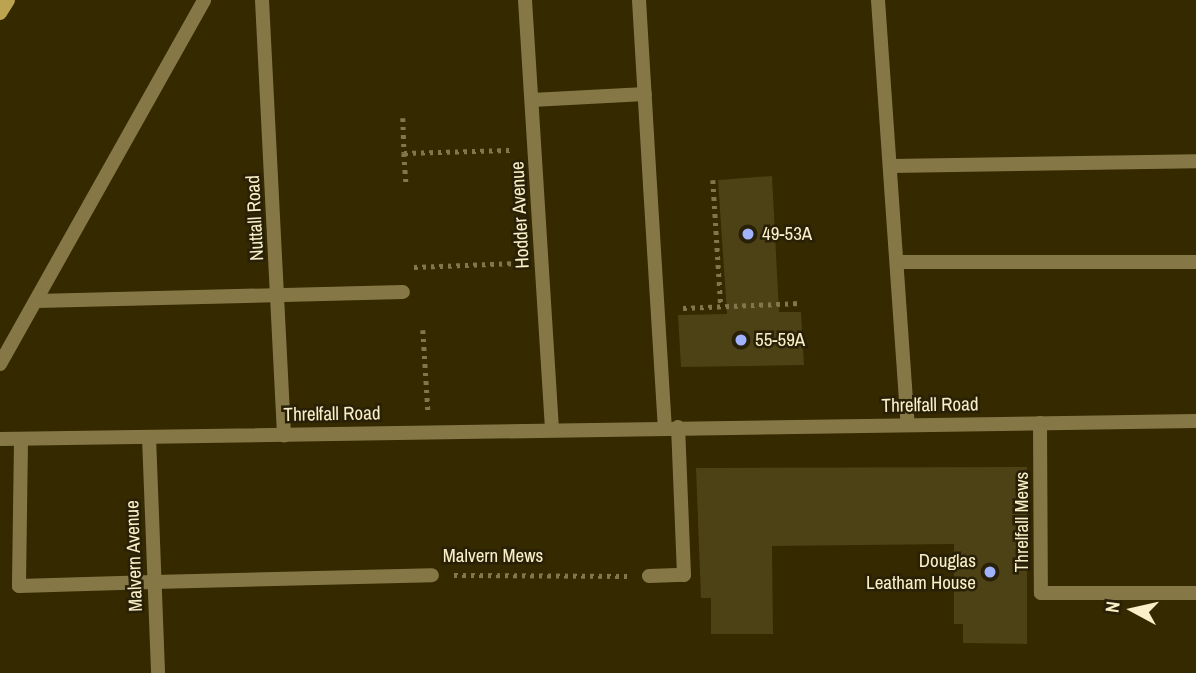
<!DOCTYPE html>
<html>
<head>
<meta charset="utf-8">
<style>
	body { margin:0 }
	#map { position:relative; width:1196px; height:673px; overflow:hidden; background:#352900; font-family:"Archivo Narrow",sans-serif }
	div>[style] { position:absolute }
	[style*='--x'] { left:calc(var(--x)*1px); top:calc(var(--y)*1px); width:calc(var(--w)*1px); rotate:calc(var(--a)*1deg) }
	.building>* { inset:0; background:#4d4116 }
	.path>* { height:4.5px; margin-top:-2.25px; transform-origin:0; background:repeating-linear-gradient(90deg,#82764e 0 3.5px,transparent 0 8.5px) }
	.lane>* { height:14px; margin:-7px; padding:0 7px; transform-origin:7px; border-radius:7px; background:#867846 }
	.street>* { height:14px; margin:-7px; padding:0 7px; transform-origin:7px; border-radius:7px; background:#867846 }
	.secondary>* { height:14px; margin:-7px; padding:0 7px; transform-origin:7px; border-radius:7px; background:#bba34f }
	.dots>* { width:19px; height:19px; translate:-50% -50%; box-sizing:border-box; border:4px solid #282007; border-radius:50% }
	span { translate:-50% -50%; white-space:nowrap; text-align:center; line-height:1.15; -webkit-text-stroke:5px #282007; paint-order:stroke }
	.street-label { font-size:19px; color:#faefc8 }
	.poi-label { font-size:19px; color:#faefc8 }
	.left { translate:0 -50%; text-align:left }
	.right { translate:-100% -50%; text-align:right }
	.north { position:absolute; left:1098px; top:575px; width:70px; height:70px; -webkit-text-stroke:5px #282007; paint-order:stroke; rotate:278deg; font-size:19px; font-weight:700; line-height:28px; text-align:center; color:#faefc8 }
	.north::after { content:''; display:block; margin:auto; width:24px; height:32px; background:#faefc8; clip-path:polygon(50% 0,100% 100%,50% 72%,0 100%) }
</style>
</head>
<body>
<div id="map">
	<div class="building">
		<div style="clip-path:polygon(772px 176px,779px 312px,801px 312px,804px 365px,681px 367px,678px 315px,727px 314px,718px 180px)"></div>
		<div style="clip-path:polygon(1027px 467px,1027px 644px,963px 643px,963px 624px,954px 624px,954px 544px,772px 546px,773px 634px,711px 634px,711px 598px,701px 598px,696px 468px)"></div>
	</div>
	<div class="path">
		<div style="--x:403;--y:118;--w:35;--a:88"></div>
		<div style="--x:404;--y:153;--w:106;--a:-1.6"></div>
		<div style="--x:404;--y:153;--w:32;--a:86"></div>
		<div style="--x:713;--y:180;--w:126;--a:86.4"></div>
		<div style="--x:414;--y:267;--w:102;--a:-2.2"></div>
		<div style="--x:683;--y:308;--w:117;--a:-2.4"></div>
		<div style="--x:423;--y:330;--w:80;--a:86.4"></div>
		<div style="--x:454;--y:575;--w:173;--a:0.3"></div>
	</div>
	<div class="lane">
		<div style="--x:639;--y:0;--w:185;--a:86.6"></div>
		<div style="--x:878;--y:0;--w:425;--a:86"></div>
		<div style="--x:532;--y:100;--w:113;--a:-3"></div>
		<div style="--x:891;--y:166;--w:305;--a:-0.9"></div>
		<div style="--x:898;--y:262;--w:298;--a:0"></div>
		<div style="--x:36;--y:301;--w:367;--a:-1.4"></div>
		<div style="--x:0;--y:364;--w:417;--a:-60.7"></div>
		<div style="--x:21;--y:440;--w:146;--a:90.8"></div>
		<div style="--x:19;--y:586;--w:135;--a:-1.7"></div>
	</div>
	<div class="street">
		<div style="--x:262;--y:0;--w:436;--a:87.1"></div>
		<div style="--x:525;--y:0;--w:430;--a:86.4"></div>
		<div style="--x:650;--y:185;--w:242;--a:86.5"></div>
		<div style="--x:1040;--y:423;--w:170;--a:89.7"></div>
		<div style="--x:1041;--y:593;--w:155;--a:0"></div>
		<div style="--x:149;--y:437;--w:236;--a:87.8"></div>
		<div style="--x:0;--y:439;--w:1196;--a:-0.86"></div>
		<div style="--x:649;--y:576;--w:35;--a:-2"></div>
		<div style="--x:684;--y:575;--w:148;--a:-92.3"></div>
		<div style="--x:154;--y:582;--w:278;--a:-1.4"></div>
	</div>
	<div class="secondary">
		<div style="--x:0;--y:13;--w:15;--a:-58"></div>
	</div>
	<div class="dots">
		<div style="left:748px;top:234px;background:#a1b3fd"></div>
		<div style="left:741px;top:340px;background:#a1b3fd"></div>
		<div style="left:990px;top:572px;background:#a1b3fd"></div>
	</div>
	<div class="street-label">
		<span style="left:520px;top:215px;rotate:-93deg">Hodder Avenue</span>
		<span style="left:255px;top:218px;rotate:-93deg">Nuttall Road</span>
		<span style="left:930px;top:405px;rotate:-1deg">Threlfall Road</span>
		<span style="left:332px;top:414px;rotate:-1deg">Threlfall Road</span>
		<span style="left:1022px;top:522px;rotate:-90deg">Threlfall Mews</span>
		<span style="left:134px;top:556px;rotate:-92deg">Malvern Avenue</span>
		<span style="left:493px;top:556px">Malvern Mews</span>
	</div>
	<div class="poi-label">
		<span class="left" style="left:762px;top:234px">49-53A</span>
		<span class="left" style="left:755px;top:340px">55-59A</span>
		<span class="right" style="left:976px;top:572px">Douglas<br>Leatham House</span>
	</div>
	<div class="north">N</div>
</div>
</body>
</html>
